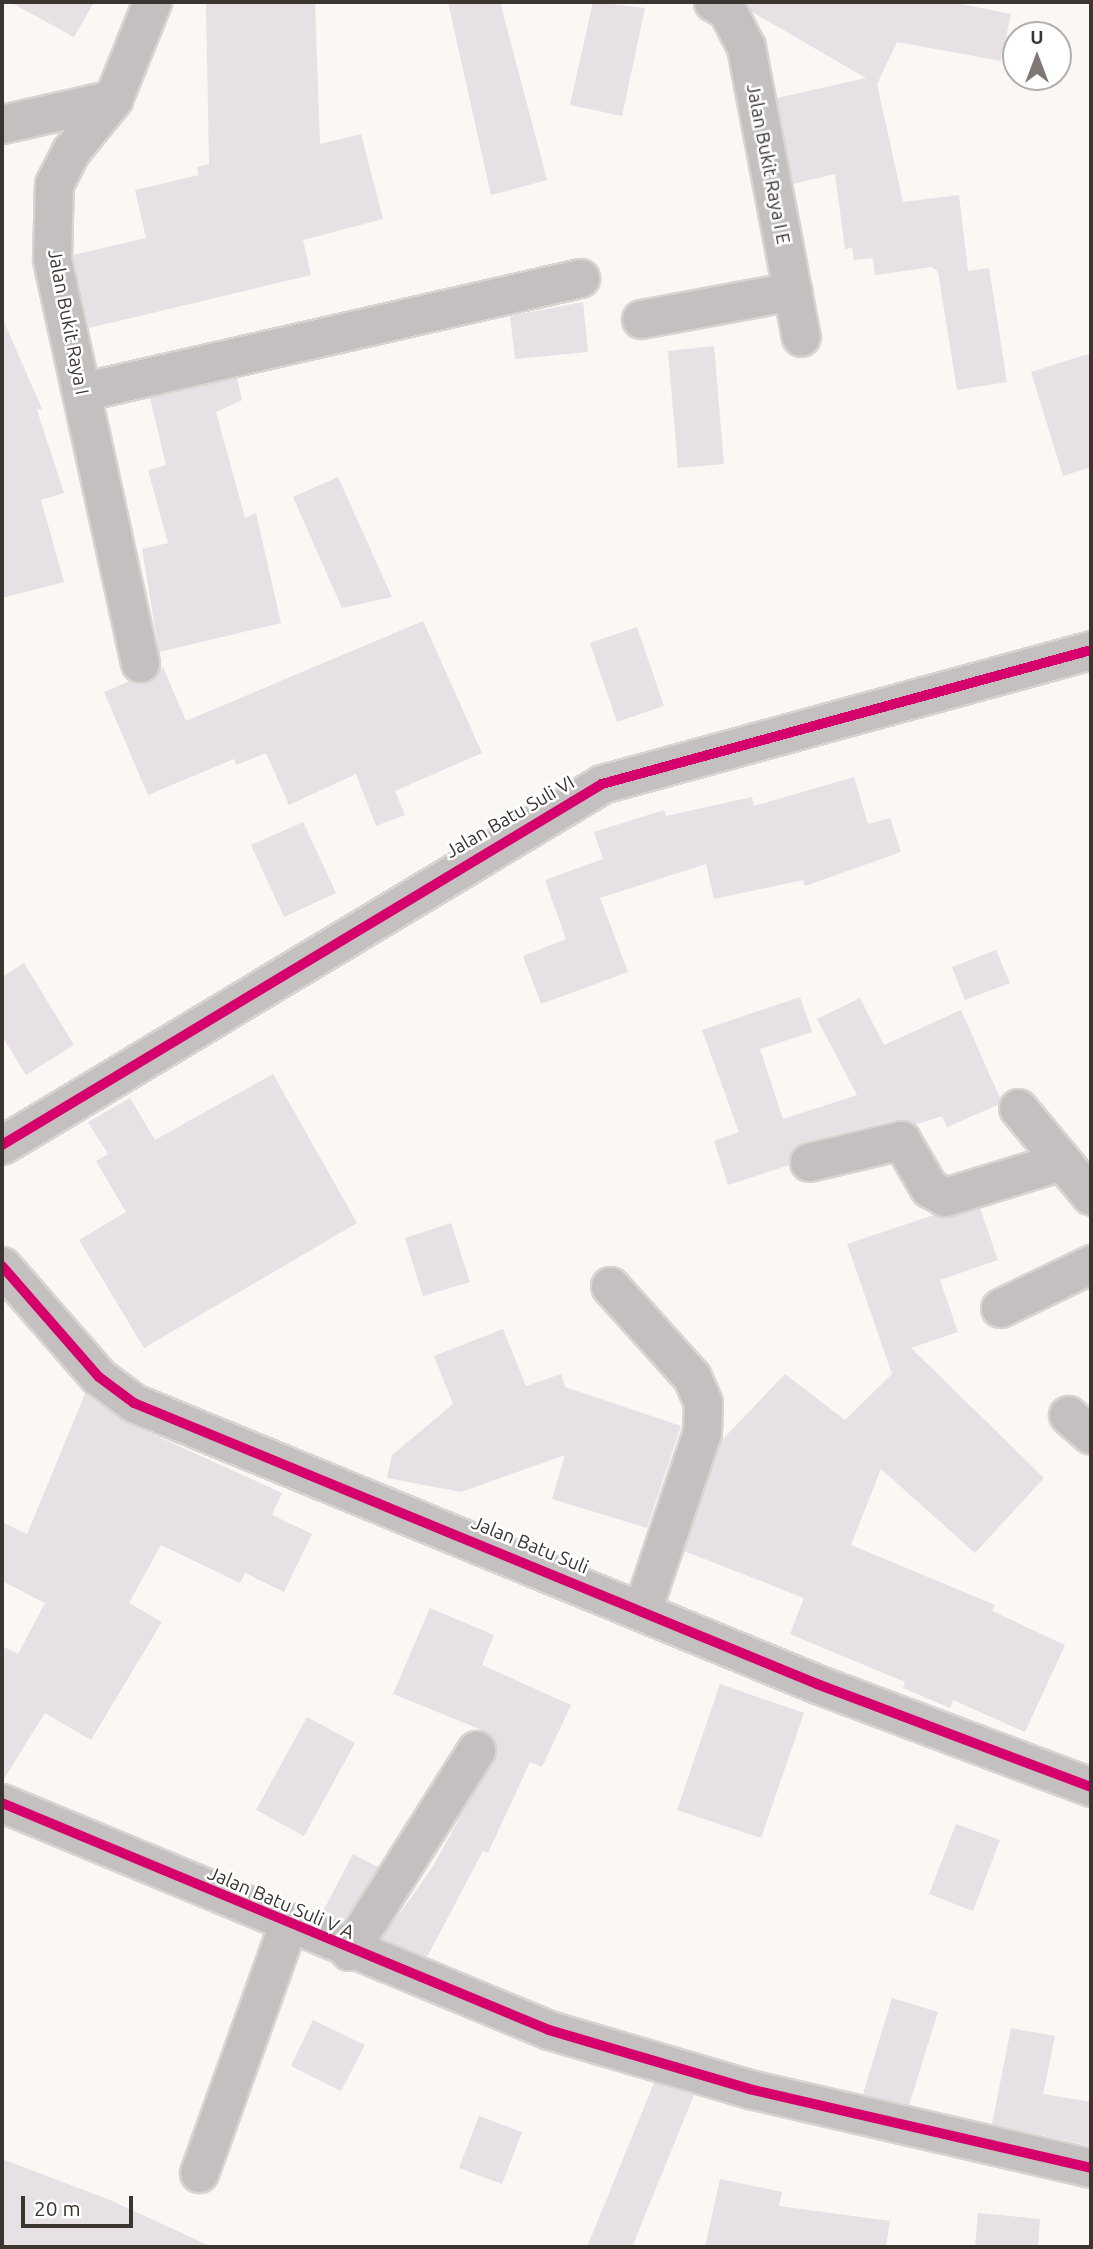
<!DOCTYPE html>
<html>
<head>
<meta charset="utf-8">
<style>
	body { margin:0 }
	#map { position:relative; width:1093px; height:2249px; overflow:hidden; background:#fbf7f5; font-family:Ubuntu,sans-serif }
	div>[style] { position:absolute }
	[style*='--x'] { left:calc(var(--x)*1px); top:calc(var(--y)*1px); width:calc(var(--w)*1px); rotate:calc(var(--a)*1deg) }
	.building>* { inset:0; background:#e7e0e5 }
	.roads { filter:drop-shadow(2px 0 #d8d4d2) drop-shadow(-2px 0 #d8d4d2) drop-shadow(0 2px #d8d4d2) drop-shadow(0 -2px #d8d4d2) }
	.minor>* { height:37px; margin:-18.5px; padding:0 18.5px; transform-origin:18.5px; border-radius:18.5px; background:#c4c0bf }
	.cycleway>* { height:10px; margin:-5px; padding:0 5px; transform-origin:5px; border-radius:5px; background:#d6006c }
	span { translate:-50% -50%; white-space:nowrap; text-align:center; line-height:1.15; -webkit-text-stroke:5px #fff; paint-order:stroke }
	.street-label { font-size:19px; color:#3c3430 }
	.frame { position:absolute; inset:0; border:4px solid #3c3430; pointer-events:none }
	.north { position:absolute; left:1002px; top:21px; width:70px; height:70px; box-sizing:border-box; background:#fff; border:2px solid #b1aeac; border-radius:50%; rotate:0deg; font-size:19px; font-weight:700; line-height:28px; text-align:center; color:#3c3430 }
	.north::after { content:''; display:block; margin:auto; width:24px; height:32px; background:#7f7875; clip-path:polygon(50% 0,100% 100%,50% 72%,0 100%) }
	.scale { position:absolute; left:21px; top:2196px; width:112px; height:32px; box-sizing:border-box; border:4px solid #3c3430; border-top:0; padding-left:9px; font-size:21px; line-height:24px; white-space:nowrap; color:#3c3430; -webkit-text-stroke:5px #fff; paint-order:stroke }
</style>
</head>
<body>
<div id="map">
	<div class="building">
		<div style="clip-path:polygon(10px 2px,94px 2px,74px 37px)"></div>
		<div style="clip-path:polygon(206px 2px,315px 2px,320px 144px,361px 134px,383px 219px,303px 240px,311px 275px,89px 328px,73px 255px,146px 238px,135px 190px,199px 175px,197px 167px,209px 164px)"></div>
		<div style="clip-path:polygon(448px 2px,500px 2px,547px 180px,491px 195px)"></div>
		<div style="clip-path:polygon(593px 2px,645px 8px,622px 116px,570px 105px)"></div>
		<div style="clip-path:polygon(746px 2px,951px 2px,1011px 14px,1001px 61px,897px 42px,877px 84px,903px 202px,959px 195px,968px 271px,989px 268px,1007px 382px,957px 390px,938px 272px,932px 267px,875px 275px,873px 258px,854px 260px,852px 248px,845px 249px,835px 174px,793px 184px,777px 98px,866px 78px,752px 12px)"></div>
		<div style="clip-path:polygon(583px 302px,588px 352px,515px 359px,510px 316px)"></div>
		<div style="clip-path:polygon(2px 317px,42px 409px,37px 410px,64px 493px,41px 500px,64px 582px,2px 598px)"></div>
		<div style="clip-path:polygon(714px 346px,724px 464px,678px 468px,668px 351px)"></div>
		<div style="clip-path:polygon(1091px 353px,1091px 467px,1063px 476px,1031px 372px)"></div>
		<div style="clip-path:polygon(237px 378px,242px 400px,216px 412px,245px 518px,256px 513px,281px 623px,159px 652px,142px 549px,168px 543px,148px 470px,166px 465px,150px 398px)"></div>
		<div style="clip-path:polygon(338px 477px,392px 597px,342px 608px,293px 497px)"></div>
		<div style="clip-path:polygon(423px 621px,482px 753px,395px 791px,405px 815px,376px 826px,356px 774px,289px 805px,266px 753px,236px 765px,234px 759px,148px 795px,104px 692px,130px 681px,145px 683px,163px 667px,186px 721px)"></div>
		<div style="clip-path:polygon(637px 627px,664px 706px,617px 722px,590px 643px)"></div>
		<div style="clip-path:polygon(854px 777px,868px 824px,890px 818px,901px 852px,805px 886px,803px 880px,714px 899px,706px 864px,600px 898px,628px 972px,541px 1004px,523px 956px,566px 939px,545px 880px,603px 859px,594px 832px,664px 810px,666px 816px,752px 797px,754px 806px)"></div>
		<div style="clip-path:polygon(303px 822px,336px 893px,284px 917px,251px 845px)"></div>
		<div style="clip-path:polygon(996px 950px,1010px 983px,965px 1000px,952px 967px)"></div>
		<div style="clip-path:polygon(24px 963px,74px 1045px,26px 1075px,2px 1036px,2px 977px)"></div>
		<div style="clip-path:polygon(800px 997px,812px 1032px,760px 1049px,783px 1119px,857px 1095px,817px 1019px,860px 998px,884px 1045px,961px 1010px,1000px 1098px,998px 1105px,947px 1127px,942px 1116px,914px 1125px,896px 1120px,804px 1142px,794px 1147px,789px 1165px,728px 1185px,714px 1141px,739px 1132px,702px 1030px)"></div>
		<div style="clip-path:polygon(273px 1074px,357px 1223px,144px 1348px,79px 1240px,126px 1212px,96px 1161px,108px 1154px,88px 1122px,130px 1098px,155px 1140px)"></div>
		<div style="clip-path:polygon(980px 1208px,998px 1260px,940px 1280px,958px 1332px,911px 1348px,1044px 1478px,975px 1553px,881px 1469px,851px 1545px,995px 1605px,992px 1611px,1065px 1645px,1025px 1732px,953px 1700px,950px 1708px,903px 1688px,905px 1682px,790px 1634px,804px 1598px,684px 1551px,721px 1441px,785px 1374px,845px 1420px,892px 1374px,847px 1244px,934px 1215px)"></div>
		<div style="clip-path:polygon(451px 1223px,470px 1282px,423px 1296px,405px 1238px)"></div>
		<div style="clip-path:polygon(503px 1329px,526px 1386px,561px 1374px,565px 1387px,681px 1426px,647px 1528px,552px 1499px,565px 1455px,461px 1492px,387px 1478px,392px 1455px,453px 1404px,434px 1356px)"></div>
		<div style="clip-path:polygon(85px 1394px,126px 1422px,282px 1493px,272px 1515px,312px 1534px,284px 1592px,245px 1573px,240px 1583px,161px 1545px,129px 1603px,162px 1622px,91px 1740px,45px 1713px,2px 1782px,2px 1646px,18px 1654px,45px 1603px,2px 1581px,2px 1522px,27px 1534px)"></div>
		<div style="clip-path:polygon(430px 1608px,494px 1635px,482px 1665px,571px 1705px,542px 1767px,530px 1762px,488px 1853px,483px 1851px,427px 1957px,382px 1938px,432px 1868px,497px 1750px,487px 1732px,393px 1694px)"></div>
		<div style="clip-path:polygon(720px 1684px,804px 1713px,761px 1838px,677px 1810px)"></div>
		<div style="clip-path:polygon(307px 1717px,355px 1743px,304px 1836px,256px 1810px)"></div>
		<div style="clip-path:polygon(956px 1824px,1000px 1840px,973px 1911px,929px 1894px)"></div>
		<div style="clip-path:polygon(353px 1854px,378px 1867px,343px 1922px,322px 1913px)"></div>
		<div style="clip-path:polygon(892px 1998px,938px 2012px,909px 2105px,863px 2094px)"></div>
		<div style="clip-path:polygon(313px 2020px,365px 2045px,341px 2091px,291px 2066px)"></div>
		<div style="clip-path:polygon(1011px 2028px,1055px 2036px,1043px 2094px,1091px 2102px,1091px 2146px,992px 2124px)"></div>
		<div style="clip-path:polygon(654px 2083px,694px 2095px,632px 2247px,587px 2247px)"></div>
		<div style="clip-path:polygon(479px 2116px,522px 2132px,502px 2184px,459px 2168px)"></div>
		<div style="clip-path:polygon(2px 2159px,110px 2200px,212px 2247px,2px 2247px)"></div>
		<div style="clip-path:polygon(720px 2179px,782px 2192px,779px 2206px,890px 2221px,886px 2247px,705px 2247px)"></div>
		<div style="clip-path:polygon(978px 2213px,1040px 2219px,1038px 2247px,975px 2247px)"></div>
	</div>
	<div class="roads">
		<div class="minor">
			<div style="--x:713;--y:2;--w:16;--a:30"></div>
			<div style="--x:727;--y:10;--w:42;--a:62.8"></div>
			<div style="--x:746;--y:47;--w:295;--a:79.3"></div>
			<div style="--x:2;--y:124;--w:114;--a:-12.7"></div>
			<div style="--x:641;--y:319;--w:154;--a:-10.5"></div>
			<div style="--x:81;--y:392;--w:512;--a:-12.87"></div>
			<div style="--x:140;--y:663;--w:414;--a:-102.3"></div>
			<div style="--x:52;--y:258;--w:74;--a:-88.5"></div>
			<div style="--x:54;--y:184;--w:36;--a:-63"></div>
			<div style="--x:70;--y:152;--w:68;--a:-50.9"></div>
			<div style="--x:113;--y:99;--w:105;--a:-68.1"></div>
			<div style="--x:1018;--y:1108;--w:114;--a:50.3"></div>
			<div style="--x:2;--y:1145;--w:700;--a:-31.03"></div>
			<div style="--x:602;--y:784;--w:507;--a:-15.32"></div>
			<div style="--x:809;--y:1162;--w:95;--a:-13.4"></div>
			<div style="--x:901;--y:1140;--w:56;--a:59.7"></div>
			<div style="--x:929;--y:1188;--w:18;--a:29"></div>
			<div style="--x:945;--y:1197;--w:122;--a:-17.1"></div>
			<div style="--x:2;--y:1266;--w:147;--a:48.9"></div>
			<div style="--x:99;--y:1377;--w:44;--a:36.6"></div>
			<div style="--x:134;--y:1403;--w:739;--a:22.36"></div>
			<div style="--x:817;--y:1684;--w:293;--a:20.6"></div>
			<div style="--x:610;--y:1286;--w:122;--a:48"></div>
			<div style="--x:692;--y:1377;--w:28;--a:67"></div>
			<div style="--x:703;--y:1403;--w:29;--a:92"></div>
			<div style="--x:702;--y:1432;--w:188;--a:108.6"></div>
			<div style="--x:1000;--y:1308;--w:101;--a:-25.8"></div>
			<div style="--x:1068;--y:1415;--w:30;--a:41"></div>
			<div style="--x:2;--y:1803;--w:592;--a:22.54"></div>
			<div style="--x:549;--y:2030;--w:209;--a:16.4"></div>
			<div style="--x:749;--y:2089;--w:351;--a:13"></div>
			<div style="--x:349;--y:1951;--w:238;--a:-57.7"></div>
			<div style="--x:199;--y:2173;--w:263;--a:-70.3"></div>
		</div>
	</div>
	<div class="cycleway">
		<div style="--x:2;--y:1145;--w:700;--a:-31.03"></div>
		<div style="--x:602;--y:784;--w:507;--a:-15.32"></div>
		<div style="--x:2;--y:1266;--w:147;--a:48.9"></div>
		<div style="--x:99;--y:1377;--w:44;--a:36.6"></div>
		<div style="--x:134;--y:1403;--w:739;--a:22.36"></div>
		<div style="--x:817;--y:1684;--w:293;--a:20.6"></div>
		<div style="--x:2;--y:1803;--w:592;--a:22.54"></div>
		<div style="--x:549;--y:2030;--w:209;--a:16.4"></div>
		<div style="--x:749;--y:2089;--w:351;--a:13"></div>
	</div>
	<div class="street-label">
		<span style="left:768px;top:164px;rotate:79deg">Jalan Bukit Raya I E</span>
		<span style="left:68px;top:322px;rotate:79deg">Jalan Bukit Raya I</span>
		<span style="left:510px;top:817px;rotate:-30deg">Jalan Batu Suli VI</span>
		<span style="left:530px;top:1545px;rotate:22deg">Jalan Batu Suli</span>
		<span style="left:281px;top:1903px;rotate:23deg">Jalan Batu Suli V A</span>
	</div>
	<div class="frame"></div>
	<div class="north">U</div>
	<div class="scale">20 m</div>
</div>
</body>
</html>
